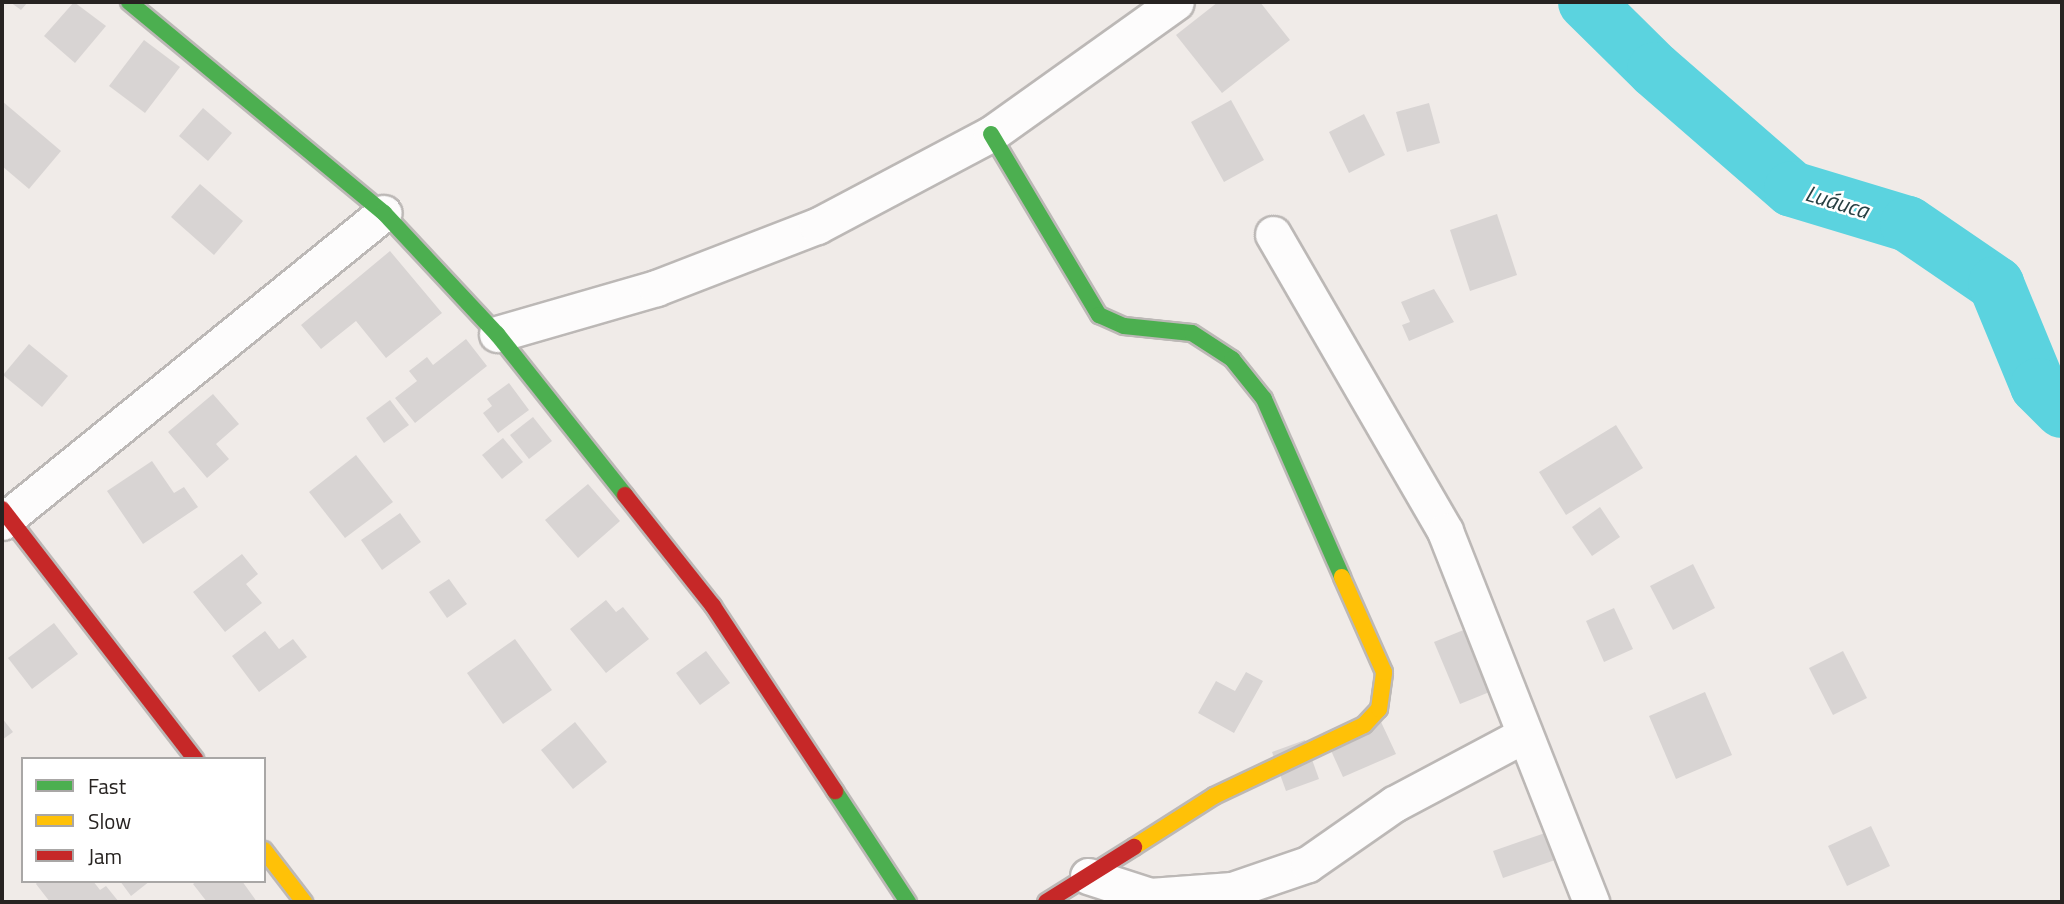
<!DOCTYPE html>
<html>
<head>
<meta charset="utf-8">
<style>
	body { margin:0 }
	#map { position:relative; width:2064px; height:904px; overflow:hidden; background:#f0ebe8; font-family:"Titillium Web",sans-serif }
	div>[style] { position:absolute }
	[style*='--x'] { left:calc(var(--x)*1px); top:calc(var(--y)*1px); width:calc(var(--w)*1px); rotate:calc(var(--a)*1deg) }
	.river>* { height:56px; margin:-28px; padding:0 28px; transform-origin:28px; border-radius:28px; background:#5bd3df }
	.building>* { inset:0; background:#d8d4d3 }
	.roads { filter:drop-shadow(2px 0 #bcb8b6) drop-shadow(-2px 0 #bcb8b6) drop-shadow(0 2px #bcb8b6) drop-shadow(0 -2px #bcb8b6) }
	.street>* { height:35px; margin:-17.5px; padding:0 17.5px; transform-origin:17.5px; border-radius:17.5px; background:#fdfcfc }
	.fast>* { height:16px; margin:-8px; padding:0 8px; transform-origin:8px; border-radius:8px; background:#4caf50 }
	.slow>* { height:16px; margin:-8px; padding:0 8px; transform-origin:8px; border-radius:8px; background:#ffc107 }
	.jam>* { height:16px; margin:-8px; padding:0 8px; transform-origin:8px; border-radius:8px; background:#c62828 }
	span { translate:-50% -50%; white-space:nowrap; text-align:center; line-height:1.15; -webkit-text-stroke:5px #fff; paint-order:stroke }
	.water-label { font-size:23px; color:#274043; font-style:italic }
	.frame { position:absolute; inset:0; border:4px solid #272321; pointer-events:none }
	.legend { position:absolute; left:21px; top:757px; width:245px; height:126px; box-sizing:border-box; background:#fff; border:2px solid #a9a7a6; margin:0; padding:9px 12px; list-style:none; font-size:21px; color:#272321 }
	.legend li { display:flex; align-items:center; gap:14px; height:35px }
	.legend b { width:35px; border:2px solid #a9a7a6 }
</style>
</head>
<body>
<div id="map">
	<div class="river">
		<div style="--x:1586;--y:2;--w:97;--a:44.6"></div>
		<div style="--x:1655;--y:70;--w:181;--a:41"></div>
		<div style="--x:1792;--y:189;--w:121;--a:16.8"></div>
		<div style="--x:1908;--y:224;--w:107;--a:34.3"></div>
		<div style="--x:1996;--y:284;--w:110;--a:67.6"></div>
		<div style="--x:2038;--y:386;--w:34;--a:45"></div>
	</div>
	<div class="building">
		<div style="clip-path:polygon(10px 2px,28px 2px,21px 10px)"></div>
		<div style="clip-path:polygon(74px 2px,106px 26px,75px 63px,44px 36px)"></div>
		<div style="clip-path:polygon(1218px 2px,1260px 2px,1290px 40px,1222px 93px,1176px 35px)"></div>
		<div style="clip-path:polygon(144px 40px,180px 67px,145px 113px,109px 86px)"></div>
		<div style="clip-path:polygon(1231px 100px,1264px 160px,1224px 182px,1191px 122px)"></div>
		<div style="clip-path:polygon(2px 101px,61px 151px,29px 189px,2px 166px)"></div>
		<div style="clip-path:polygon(1429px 103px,1440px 143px,1407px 152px,1396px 112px)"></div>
		<div style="clip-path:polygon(203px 108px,232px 133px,208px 161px,179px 136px)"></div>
		<div style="clip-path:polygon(1364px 114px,1385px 155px,1349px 173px,1329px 132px)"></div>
		<div style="clip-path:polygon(200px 184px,243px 221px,214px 255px,171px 217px)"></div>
		<div style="clip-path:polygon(1497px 214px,1517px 275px,1470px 291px,1450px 230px)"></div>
		<div style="clip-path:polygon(390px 251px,442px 313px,386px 358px,356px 321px,321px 349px,301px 325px)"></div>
		<div style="clip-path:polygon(1434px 289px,1454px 322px,1409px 341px,1402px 325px,1410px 322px,1401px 302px)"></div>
		<div style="clip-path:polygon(466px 339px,487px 366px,415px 423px,395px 398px,417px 381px,409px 371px,427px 357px,433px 365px)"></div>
		<div style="clip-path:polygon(29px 344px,68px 376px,42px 407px,3px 375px)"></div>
		<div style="clip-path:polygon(509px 383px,529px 410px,498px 433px,483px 413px,492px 406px,487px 399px)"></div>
		<div style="clip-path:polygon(213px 394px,239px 424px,216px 444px,229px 459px,207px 478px,168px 432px)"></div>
		<div style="clip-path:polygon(390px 400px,409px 425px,384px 443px,366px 418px)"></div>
		<div style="clip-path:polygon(533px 417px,552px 441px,529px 459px,510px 435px)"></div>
		<div style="clip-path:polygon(1616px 425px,1643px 468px,1566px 515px,1539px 472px)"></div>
		<div style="clip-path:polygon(503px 438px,523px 462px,502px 479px,482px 455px)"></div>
		<div style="clip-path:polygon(356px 455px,393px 502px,345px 538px,309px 492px)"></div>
		<div style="clip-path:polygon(152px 461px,174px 493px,184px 487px,198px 507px,143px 544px,107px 491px)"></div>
		<div style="clip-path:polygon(588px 484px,620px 521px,578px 558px,545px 520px)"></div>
		<div style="clip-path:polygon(1600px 507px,1620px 537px,1592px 556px,1572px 527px)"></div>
		<div style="clip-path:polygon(400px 513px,421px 542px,382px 570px,361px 540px)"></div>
		<div style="clip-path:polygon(242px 554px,258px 574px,246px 584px,262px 603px,225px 632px,193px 592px)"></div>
		<div style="clip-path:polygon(1693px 564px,1715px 608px,1673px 630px,1650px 586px)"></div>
		<div style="clip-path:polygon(449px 579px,467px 604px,447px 618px,429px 592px)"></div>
		<div style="clip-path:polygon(606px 600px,616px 612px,623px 607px,649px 639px,606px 673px,570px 629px)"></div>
		<div style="clip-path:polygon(1614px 608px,1633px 649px,1604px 662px,1586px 621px)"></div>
		<div style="clip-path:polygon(54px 623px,78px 654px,32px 689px,8px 658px)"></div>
		<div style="clip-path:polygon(1466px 629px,1492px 691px,1460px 704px,1434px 642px)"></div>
		<div style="clip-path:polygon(265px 631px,279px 649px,293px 639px,307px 657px,259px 692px,232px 656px)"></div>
		<div style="clip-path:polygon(515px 639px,552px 690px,503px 724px,467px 673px)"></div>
		<div style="clip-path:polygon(706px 651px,730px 683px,700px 705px,676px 673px)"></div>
		<div style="clip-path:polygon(1843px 651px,1867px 698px,1833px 715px,1809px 668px)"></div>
		<div style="clip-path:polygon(1246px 672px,1263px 681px,1234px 733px,1198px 713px,1216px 681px,1235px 691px)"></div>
		<div style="clip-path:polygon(1705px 692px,1732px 755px,1676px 779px,1649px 716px)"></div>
		<div style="clip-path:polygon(1375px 709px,1396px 754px,1343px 777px,1323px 733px)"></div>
		<div style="clip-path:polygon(2px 718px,13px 732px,2px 740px)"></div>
		<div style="clip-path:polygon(575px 722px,607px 762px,573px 789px,541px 750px)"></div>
		<div style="clip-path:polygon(1305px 740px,1319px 779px,1286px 791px,1272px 752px)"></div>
		<div style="clip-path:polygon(1871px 826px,1890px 866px,1847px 886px,1828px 846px)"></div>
		<div style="clip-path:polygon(1548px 832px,1558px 859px,1503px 878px,1493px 851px)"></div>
		<div style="clip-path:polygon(38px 881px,93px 881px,100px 890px,106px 886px,119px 902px,50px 902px,36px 884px)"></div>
		<div style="clip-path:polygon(120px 881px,150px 881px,131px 896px)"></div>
		<div style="clip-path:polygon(197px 881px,242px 881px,257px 902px,207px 902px,193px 884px)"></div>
	</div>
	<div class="roads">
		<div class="street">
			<div style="--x:1273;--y:234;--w:343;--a:59.9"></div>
			<div style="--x:1445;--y:531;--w:399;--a:68.5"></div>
			<div style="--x:497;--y:334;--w:166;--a:-16.1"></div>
			<div style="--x:656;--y:288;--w:173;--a:-21.1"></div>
			<div style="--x:817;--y:226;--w:197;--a:-27.9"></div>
			<div style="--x:991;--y:134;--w:227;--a:-35.5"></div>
			<div style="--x:2;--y:522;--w:491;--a:-39"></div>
			<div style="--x:1088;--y:876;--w:65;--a:17.9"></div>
			<div style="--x:1150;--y:896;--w:82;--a:-4.2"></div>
			<div style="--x:1232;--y:890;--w:80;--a:-18.9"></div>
			<div style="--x:1308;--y:864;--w:105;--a:-34.9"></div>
			<div style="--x:1394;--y:804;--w:147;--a:-28"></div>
		</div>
		<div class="fast">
			<div style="--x:129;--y:2;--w:331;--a:39.6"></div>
			<div style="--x:384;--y:213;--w:166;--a:47"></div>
			<div style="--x:497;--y:334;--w:206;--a:51.5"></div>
			<div style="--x:991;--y:134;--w:211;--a:59.2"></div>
			<div style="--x:1099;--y:315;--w:27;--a:24"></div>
			<div style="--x:1124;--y:326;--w:68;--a:5.9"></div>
			<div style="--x:1192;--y:333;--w:48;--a:33"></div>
			<div style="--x:1232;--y:359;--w:51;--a:51.3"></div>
			<div style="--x:1264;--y:399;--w:194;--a:66.3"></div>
			<div style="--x:835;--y:791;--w:133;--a:56.7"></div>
		</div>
		<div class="slow">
			<div style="--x:1134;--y:847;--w:95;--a:-32.5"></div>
			<div style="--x:1214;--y:796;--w:166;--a:-25.3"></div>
			<div style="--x:1364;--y:725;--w:22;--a:-47"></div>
			<div style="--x:1379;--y:709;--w:37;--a:-82"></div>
			<div style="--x:1384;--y:672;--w:104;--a:-113.9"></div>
			<div style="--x:264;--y:850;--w:66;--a:52.4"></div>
		</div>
		<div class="jam">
			<div style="--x:625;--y:495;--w:142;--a:51.6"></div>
			<div style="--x:713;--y:606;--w:222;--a:56.6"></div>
			<div style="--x:2;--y:509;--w:316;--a:52.3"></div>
			<div style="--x:1046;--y:902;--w:104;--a:-32"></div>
		</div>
	</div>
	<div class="water-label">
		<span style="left:1837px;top:202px;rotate:17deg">Luáuca</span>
	</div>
	<div class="frame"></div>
	<ul class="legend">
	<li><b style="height:9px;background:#4caf50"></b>Fast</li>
	<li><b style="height:9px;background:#ffc107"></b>Slow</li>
	<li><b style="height:9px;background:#c62828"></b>Jam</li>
	</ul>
</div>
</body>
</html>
